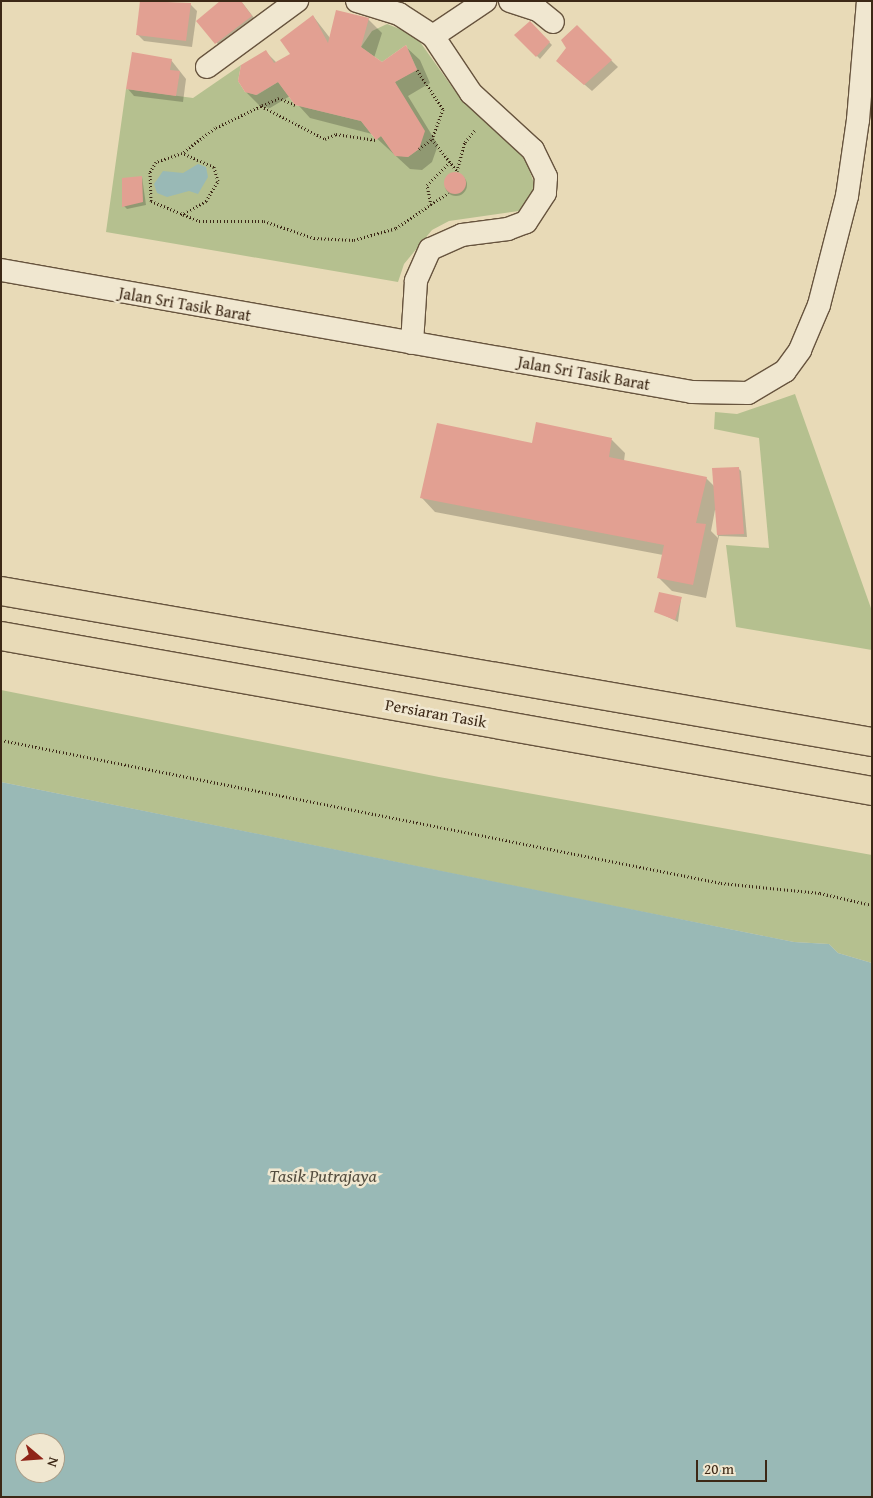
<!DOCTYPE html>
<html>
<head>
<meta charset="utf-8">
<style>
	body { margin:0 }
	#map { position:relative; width:873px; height:1498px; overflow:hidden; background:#e8dab7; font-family:"Gentium Book Plus",serif }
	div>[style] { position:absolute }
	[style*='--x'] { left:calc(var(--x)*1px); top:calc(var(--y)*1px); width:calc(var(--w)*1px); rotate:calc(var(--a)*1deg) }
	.green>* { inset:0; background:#b5c08f }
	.water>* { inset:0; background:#99b9b6 }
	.shadow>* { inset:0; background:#0003 }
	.round { border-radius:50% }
	.building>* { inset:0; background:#e2a092 }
	.path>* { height:3px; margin-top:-1.5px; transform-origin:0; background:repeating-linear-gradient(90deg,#3c2816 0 1px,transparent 0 3.5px) }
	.roads { filter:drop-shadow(1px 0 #67543e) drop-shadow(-1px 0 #67543e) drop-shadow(0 1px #67543e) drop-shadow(0 -1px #67543e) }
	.minor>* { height:22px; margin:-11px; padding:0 11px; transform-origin:11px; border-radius:11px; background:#f0e7d0 }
	.major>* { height:28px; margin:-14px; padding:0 14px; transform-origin:14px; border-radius:14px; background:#e8dab7 }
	span { translate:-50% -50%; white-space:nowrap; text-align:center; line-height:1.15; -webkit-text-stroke:5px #f0e7d0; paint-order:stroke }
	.street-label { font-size:16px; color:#3c2816 }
	.water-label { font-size:18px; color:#534c3e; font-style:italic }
	.frame { position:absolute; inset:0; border:2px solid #3c2816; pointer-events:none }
	.north { position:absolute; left:15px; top:1433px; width:50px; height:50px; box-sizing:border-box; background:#f0e7d0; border:1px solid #a89b86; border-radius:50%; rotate:108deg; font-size:14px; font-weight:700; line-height:20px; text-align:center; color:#3c2816 }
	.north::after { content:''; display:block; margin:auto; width:18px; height:22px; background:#8f2418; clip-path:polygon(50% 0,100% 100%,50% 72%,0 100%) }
	.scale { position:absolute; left:696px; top:1460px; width:71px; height:22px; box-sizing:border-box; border:2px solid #3c2816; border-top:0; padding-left:6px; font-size:15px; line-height:18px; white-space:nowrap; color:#3c2816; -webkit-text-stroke:4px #f0e7d0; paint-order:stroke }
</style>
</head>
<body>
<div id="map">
	<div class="green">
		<div style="clip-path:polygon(387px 24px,415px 35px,455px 91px,524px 155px,535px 186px,530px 202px,519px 211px,449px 221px,432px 230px,404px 264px,398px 282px,106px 232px,126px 89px,193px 98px,241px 65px,238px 81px,245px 92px,257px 95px,278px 82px,295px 105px,361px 121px,376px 140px,381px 136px,395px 155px,408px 157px,419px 149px,395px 82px,417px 69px,406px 45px,382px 62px,361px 47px,372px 31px)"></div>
		<div style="clip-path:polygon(795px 394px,872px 611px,872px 650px,736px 627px,726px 545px,769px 548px,759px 438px,714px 429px,715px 412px,737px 414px)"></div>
		<div style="clip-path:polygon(1px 690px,439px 777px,872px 855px,872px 963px,838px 953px,829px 944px,794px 942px,598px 903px,1px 782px)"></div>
	</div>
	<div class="water">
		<div style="clip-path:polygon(198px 164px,206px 167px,208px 177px,198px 194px,189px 191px,167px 197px,157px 193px,154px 184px,163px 171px,183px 173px)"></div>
		<div style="clip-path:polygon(evenodd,1px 782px,794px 942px,829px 944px,838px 953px,872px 963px,872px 1497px,1px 1497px,1px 782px,25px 1443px,55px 1443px,55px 1473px,25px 1473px,25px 1443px)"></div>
	</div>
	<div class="shadow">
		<div style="clip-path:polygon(141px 1px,190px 4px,197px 11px,192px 47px,144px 41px,137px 34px)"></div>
		<div style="clip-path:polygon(222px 1px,241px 1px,258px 23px,223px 50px,198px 21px)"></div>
		<div style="clip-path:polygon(313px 16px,330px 38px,368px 19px,382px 33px,374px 58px,382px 63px,406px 47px,420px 60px,430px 83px,408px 96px,438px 145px,432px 162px,422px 170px,410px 169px,372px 134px,310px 118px,290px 96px,270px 108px,260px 106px,246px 92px,266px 52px,277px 63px,292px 54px)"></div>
		<div style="clip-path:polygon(530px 23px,552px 45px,540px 59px,516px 35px)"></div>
		<div style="clip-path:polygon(577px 27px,618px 67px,592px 91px,564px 67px)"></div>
		<div style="clip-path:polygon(171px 60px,186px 79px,183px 102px,134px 96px,128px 89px)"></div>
		<div class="round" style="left:445px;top:174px;width:22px;height:22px"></div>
		<div style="clip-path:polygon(142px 177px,146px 205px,127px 209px,124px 206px)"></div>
		<div style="clip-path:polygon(evenodd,612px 440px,625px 453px,624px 461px,706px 478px,714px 486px,738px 468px,741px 471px,747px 537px,719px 536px,706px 598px,672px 591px,659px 578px,663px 555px,435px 512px,422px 498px,533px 445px,612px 440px,715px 510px,716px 510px,718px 538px,711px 531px,715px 510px)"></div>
		<div style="clip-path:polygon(681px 599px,678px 622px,656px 611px)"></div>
	</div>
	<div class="building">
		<div style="clip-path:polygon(140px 1px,191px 3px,186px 41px,136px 35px)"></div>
		<div style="clip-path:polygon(220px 1px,241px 1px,252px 16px,215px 44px,196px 21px)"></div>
		<div style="clip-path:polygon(336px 10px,369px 18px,361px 47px,382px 62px,406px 45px,417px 70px,395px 82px,425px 131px,419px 149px,408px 157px,395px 156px,381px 136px,376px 140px,361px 121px,295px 105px,278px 82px,256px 95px,245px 92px,238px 81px,241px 65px,266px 50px,274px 63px,290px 54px,280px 40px,313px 15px,328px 43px)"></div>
		<div style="clip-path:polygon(530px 21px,550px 42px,536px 57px,514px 35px)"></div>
		<div style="clip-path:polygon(577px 25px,612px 60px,584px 85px,556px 61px,566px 48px,561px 40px)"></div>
		<div style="clip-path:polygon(132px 52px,172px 59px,170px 70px,180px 71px,176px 96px,126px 89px)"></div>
		<div class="round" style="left:444px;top:172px;width:22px;height:22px"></div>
		<div style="clip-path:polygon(142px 176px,143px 202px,122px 207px,122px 178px)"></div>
		<div style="clip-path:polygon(536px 422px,612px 438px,609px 457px,707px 477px,696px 523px,706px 524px,693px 585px,657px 578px,664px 545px,420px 498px,437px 423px,532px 443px)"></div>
		<div style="clip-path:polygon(739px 467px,744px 534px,717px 535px,712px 468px)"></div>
		<div style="clip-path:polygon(659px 592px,682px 597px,675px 620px,654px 612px)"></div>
	</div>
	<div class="path">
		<div style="--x:417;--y:70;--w:47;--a:56.3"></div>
		<div style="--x:443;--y:109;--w:32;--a:110"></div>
		<div style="--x:432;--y:139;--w:41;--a:52"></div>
		<div style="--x:295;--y:105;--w:17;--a:-156"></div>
		<div style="--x:279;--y:98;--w:20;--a:156"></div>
		<div style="--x:261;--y:106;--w:72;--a:27.3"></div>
		<div style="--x:325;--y:139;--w:12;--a:-24"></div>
		<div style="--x:336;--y:134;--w:40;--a:8.5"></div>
		<div style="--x:261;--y:106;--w:51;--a:154.4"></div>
		<div style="--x:215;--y:128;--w:41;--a:142.9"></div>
		<div style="--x:182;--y:153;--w:28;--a:161"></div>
		<div style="--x:156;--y:162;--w:12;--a:121"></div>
		<div style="--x:150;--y:172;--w:29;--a:88"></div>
		<div style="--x:151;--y:201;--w:52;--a:22.6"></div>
		<div style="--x:199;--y:221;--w:65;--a:0"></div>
		<div style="--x:264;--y:221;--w:53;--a:18.8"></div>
		<div style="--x:314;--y:238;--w:40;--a:2.9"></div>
		<div style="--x:354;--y:240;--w:44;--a:-15.9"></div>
		<div style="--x:396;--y:228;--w:63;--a:-33.9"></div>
		<div style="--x:419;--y:149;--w:16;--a:-38"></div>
		<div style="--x:457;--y:171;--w:30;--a:-75"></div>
		<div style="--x:465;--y:142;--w:17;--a:-50"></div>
		<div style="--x:431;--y:205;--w:20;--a:-101"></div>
		<div style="--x:427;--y:185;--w:33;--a:-45"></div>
		<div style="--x:181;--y:215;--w:29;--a:-29"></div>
		<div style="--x:206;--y:201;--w:23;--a:-59"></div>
		<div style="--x:218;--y:181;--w:15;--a:-106"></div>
		<div style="--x:214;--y:167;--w:35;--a:-156"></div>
		<div style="--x:1;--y:740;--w:734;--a:11.23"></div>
		<div style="--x:721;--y:883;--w:100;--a:5.8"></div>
		<div style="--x:820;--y:893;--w:53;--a:13"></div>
	</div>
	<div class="roads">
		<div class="minor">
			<div style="--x:357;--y:1;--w:44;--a:17.2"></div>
			<div style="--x:399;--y:14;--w:40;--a:32.9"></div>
			<div style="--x:433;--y:36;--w:69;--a:56.3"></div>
			<div style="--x:471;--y:93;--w:84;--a:42.6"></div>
			<div style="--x:533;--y:150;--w:30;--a:64"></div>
			<div style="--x:546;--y:177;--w:16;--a:94"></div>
			<div style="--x:545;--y:193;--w:35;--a:123"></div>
			<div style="--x:526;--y:222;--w:19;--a:159"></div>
			<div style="--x:508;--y:229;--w:46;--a:172.6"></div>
			<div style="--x:462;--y:235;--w:35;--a:156"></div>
			<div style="--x:430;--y:249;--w:35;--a:114"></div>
			<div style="--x:416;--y:281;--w:62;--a:93.7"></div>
			<div style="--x:510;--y:1;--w:29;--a:18"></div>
			<div style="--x:538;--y:10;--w:19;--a:39"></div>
			<div style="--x:433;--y:36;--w:63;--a:-33.9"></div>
			<div style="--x:207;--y:67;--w:112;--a:-36.3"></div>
			<div style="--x:1;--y:270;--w:702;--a:10.01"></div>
			<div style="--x:692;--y:392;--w:56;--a:1"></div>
			<div style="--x:748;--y:393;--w:43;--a:-30.7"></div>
			<div style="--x:785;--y:371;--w:26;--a:-54"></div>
			<div style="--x:800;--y:350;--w:49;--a:-67.1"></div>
			<div style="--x:819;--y:305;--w:113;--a:-75.6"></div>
			<div style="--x:847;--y:196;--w:77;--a:-81.8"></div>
			<div style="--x:858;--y:120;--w:119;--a:-85.2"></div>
		</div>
		<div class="major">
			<div style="--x:1;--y:591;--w:884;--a:9.84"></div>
			<div style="--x:1;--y:636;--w:885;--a:10.09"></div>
		</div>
	</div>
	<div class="street-label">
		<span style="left:185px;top:304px;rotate:10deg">Jalan Sri Tasik Barat</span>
		<span style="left:584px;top:373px;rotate:10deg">Jalan Sri Tasik Barat</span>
		<span style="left:436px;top:713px;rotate:10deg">Persiaran Tasik</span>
	</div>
	<div class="water-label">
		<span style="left:323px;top:1176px">Tasik Putrajaya</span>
	</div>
	<div class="frame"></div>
	<div class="north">N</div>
	<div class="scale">20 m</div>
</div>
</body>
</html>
